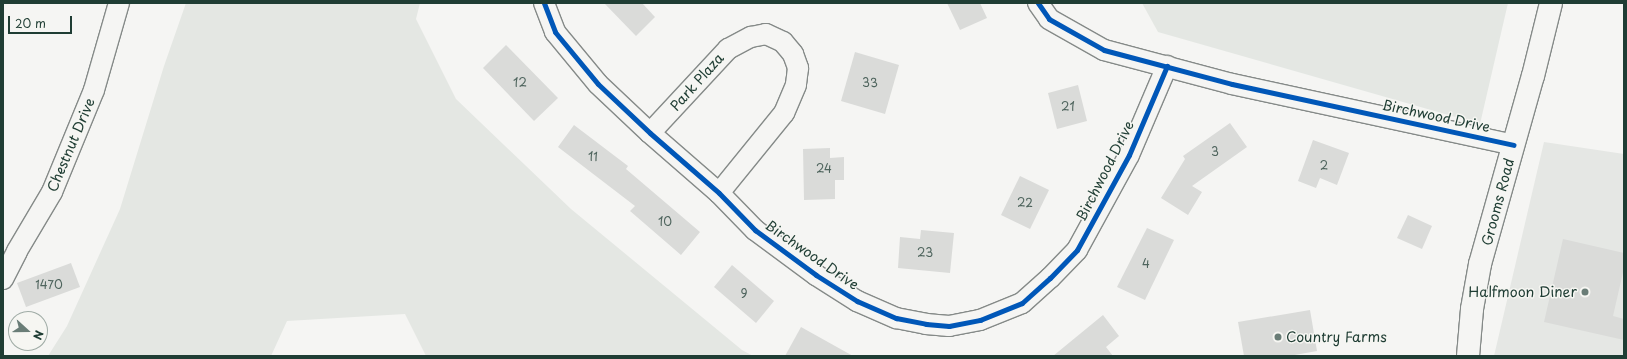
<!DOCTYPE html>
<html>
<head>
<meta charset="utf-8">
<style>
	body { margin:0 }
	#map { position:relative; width:1627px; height:359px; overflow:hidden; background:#f5f5f3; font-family:"Playpen Sans",sans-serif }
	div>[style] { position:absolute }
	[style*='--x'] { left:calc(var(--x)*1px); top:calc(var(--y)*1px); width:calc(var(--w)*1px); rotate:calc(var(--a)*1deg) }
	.built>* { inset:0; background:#e5e7e4 }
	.green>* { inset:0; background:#e4e7e3 }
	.building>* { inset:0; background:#dadbd9 }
	.roads { filter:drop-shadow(1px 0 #858a88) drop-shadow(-1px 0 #858a88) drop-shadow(0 1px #858a88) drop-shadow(0 -1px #858a88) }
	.street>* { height:20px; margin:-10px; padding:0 10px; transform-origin:10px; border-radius:10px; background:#f5f5f3 }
	.secondary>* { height:22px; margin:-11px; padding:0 11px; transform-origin:11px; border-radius:11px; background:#f5f5f3 }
	.cycleway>* { height:5px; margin:-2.5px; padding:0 2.5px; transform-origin:2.5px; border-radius:2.5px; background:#0057b8 }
	.dots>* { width:11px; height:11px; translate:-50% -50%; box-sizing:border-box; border:2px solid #f6f6f2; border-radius:50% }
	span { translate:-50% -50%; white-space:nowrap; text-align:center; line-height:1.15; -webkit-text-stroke:3px #f6f6f2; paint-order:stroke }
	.number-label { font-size:12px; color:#4e645d }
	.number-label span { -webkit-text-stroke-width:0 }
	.street-label { font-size:14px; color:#1f3d34 }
	.poi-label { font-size:14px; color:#1f3d34 }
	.right { translate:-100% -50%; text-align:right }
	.left { translate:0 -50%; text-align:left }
	.frame { position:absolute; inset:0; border:4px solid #1f3d34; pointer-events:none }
	.north { position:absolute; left:8px; top:311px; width:40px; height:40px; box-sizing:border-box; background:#f6f6f2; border:1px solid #a0aca6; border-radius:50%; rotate:111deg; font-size:11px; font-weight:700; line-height:16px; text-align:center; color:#1f3d34 }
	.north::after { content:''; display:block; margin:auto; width:14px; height:18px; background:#6a7d77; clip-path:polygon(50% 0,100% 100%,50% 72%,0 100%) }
	.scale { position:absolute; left:8px; top:16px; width:64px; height:18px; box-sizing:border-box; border:2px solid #1f3d34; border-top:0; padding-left:5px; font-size:12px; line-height:14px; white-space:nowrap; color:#1f3d34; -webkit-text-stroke:3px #f6f6f2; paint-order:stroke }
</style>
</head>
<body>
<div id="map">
	<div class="built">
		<div style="clip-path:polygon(1544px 142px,1624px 154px,1624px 356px,1494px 356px)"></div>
	</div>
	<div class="green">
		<div style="clip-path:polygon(186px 3px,420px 3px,416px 19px,456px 99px,571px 209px,742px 350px,753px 356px,426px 356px,405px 314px,287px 321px,271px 356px,48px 356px,67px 326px,120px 209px,164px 66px)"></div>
		<div style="clip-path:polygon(1142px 3px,1508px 3px,1480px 124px,1158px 32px)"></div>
	</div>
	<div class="building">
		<div style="clip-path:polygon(604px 3px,642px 3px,655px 17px,636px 36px)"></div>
		<div style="clip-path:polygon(947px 3px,980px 3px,987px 18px,960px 30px)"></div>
		<div style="clip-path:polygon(506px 45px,558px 98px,534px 121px,483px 68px)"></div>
		<div style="clip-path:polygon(855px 52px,899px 65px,885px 114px,841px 101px)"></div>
		<div style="clip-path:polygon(1078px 85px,1087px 121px,1057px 129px,1048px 93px)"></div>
		<div style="clip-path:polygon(1230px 123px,1247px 147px,1192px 186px,1202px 192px,1188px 215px,1161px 198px,1185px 159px,1183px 156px)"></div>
		<div style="clip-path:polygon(574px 125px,628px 166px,626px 169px,700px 232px,681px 255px,630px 211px,635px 206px,558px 147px)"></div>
		<div style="clip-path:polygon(1313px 140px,1349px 153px,1337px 185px,1320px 178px,1316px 188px,1298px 181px)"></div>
		<div style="clip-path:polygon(830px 148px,830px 158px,844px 157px,844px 180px,835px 180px,835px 199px,804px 200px,803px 149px)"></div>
		<div style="clip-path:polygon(1020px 176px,1049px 190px,1030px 229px,1001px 215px)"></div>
		<div style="clip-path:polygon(1408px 215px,1432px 226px,1422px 249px,1397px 238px)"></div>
		<div style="clip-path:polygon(1147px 228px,1174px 240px,1145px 300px,1117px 287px)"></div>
		<div style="clip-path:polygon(921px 230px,954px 233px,950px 273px,898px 268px,900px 237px,920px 239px)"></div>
		<div style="clip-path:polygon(1563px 239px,1624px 253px,1624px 268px,1613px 316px,1624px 319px,1624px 340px,1544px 322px)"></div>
		<div style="clip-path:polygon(71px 263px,80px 287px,26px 307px,17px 283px)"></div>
		<div style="clip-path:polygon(732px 265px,774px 301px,756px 323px,714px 287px)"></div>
		<div style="clip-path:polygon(1310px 310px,1317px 351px,1289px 356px,1244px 356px,1238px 322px)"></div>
		<div style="clip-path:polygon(1103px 315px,1119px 336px,1106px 347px,1113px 356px,1053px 356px)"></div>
		<div style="clip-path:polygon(801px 327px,853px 356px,785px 356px)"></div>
	</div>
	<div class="roads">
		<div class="street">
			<div style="--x:544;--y:3;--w:31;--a:69"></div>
			<div style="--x:555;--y:32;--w:67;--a:50.4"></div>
			<div style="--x:598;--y:84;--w:71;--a:43.3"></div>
			<div style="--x:650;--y:133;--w:91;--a:41"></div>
			<div style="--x:719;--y:193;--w:52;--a:45.8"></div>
			<div style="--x:755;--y:230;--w:76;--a:36.4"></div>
			<div style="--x:816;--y:275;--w:49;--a:32.4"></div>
			<div style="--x:857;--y:301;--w:43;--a:23.6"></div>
			<div style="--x:896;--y:318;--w:31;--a:11"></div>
			<div style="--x:926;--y:324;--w:23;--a:5"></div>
			<div style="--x:949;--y:326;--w:32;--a:-11"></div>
			<div style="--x:980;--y:320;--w:45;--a:-22"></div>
			<div style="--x:1022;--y:303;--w:38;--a:-42"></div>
			<div style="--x:1050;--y:278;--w:39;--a:-46"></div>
			<div style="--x:1077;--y:250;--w:108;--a:-61.3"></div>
			<div style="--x:1129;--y:155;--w:97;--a:-66.9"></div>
			<div style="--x:1038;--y:3;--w:19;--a:55"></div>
			<div style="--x:1049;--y:19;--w:63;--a:29.4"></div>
			<div style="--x:1104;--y:50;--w:132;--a:14.9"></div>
			<div style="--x:1232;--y:84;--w:288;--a:12.2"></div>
			<div style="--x:650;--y:133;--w:115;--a:-47.1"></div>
			<div style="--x:728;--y:49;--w:26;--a:-28"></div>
			<div style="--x:751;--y:37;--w:15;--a:-11"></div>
			<div style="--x:766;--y:34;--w:19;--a:25"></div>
			<div style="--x:783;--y:42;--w:16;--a:50"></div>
			<div style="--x:793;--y:54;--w:15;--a:70"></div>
			<div style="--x:798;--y:68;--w:17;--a:97"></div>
			<div style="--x:796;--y:85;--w:30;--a:113"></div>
			<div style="--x:784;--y:113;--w:103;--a:129.1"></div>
			<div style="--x:3;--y:279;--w:31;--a:-63"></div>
			<div style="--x:17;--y:251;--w:69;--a:-59.3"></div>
			<div style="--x:52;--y:192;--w:110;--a:-67.6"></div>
			<div style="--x:94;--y:90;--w:91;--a:-74"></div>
		</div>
		<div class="secondary">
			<div style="--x:1468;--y:356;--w:47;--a:-85.1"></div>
			<div style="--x:1472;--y:309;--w:46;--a:-79.9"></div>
			<div style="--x:1480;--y:264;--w:195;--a:-74.3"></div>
			<div style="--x:1533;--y:76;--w:75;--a:-76.1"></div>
		</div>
	</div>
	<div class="cycleway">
		<div style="--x:544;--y:3;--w:31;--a:69"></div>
		<div style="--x:555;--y:32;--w:67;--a:50.4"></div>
		<div style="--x:598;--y:84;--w:71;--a:43.3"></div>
		<div style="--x:650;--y:133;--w:91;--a:41"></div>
		<div style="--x:719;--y:193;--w:52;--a:45.8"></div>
		<div style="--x:755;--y:230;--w:76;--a:36.4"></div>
		<div style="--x:816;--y:275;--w:49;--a:32.4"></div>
		<div style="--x:857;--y:301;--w:43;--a:23.6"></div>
		<div style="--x:896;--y:318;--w:31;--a:11"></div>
		<div style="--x:926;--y:324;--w:23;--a:5"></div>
		<div style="--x:949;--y:326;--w:32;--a:-11"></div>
		<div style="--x:980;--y:320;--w:45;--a:-22"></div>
		<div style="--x:1022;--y:303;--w:38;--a:-42"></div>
		<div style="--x:1050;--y:278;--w:39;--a:-46"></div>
		<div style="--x:1077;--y:250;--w:108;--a:-61.3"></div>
		<div style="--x:1129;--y:155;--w:97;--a:-66.9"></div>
		<div style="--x:1038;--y:3;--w:19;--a:55"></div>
		<div style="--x:1049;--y:19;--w:63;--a:29.4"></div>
		<div style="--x:1104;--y:50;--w:132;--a:14.9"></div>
		<div style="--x:1232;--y:84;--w:288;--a:12.2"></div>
	</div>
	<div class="dots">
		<div style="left:1585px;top:292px;background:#6a7d77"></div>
		<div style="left:1278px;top:337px;background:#6a7d77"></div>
	</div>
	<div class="number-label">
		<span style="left:520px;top:83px">12</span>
		<span style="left:870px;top:83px">33</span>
		<span style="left:1068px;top:107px">21</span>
		<span style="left:1215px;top:152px">3</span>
		<span style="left:593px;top:157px">11</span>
		<span style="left:1324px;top:166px">2</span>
		<span style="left:824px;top:169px">24</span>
		<span style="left:1025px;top:203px">22</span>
		<span style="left:665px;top:222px">10</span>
		<span style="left:925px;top:253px">23</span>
		<span style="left:1146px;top:264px">4</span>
		<span style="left:49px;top:285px">1470</span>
		<span style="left:744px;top:294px">9</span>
	</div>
	<div class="street-label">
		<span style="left:697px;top:82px;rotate:-48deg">Park Plaza</span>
		<span style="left:1436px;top:116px;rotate:12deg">Birchwood Drive</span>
		<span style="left:71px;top:145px;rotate:-67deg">Chestnut Drive</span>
		<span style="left:1105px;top:171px;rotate:-63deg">Birchwood Drive</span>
		<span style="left:1498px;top:202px;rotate:-75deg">Grooms Road</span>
		<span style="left:812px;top:255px;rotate:35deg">Birchwood Drive</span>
	</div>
	<div class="poi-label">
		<span class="right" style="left:1577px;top:292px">Halfmoon Diner</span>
		<span class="left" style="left:1286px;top:337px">Country Farms</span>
	</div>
	<div class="frame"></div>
	<div class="north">N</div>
	<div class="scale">20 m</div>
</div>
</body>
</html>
